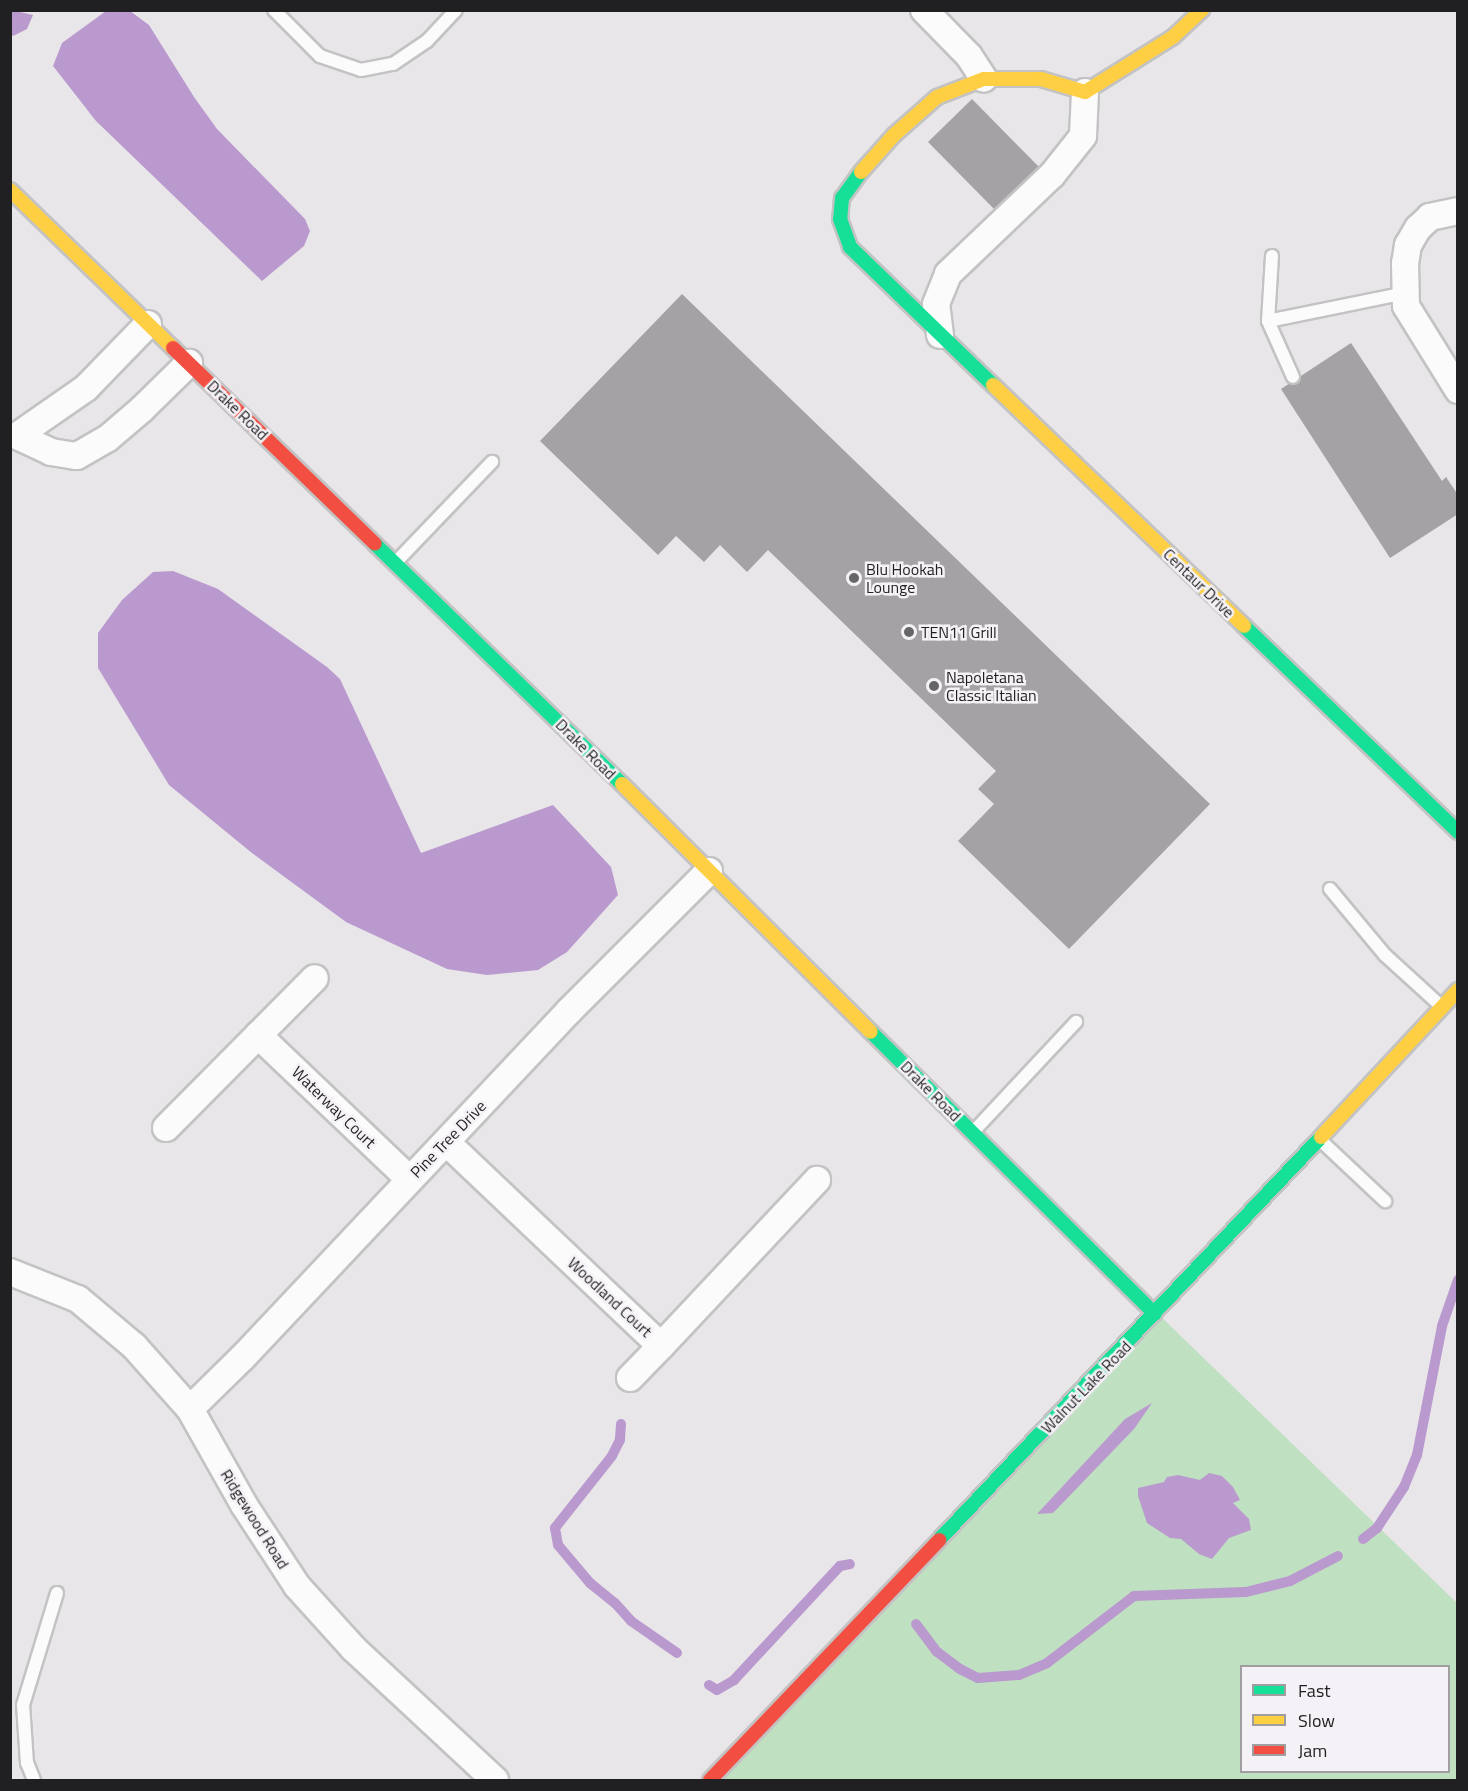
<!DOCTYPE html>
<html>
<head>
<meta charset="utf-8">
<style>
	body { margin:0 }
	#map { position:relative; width:1468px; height:1791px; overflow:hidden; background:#e8e6e9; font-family:"Titillium Web",sans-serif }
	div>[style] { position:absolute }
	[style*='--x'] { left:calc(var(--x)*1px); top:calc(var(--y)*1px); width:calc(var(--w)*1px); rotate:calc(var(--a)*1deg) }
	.green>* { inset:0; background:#c0e0c2 }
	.water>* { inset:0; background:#ba99ce }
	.stream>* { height:10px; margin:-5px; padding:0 5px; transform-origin:5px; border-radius:5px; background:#ba99ce }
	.building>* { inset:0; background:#a4a2a4 }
	.roads { filter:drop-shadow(2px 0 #c4c3c4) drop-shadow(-2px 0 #c4c3c4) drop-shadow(0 2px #c4c3c4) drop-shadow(0 -2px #c4c3c4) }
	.lane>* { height:12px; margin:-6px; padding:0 6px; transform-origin:6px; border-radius:6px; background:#fcfbfc }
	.street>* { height:26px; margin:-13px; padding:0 13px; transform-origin:13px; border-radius:13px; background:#fcfbfc }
	.fast>* { height:14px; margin:-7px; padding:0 7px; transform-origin:7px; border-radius:7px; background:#16e098 }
	.slow>* { height:14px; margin:-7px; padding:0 7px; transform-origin:7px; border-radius:7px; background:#ffcf43 }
	.jam>* { height:14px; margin:-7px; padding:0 7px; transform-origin:7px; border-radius:7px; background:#f24e42 }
	.dots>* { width:16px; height:16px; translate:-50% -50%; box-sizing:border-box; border:3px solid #f5f2f7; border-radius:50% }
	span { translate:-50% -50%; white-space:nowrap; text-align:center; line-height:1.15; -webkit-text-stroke:5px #f5f2f7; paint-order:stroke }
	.street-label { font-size:16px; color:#201f21 }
	.poi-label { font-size:16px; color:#201f21 }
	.left { translate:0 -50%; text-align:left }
	.frame { position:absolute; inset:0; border:12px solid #201f21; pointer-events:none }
	.legend { position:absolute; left:1240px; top:1665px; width:210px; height:108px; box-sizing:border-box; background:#f5f2f7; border:2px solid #a09ea1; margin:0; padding:8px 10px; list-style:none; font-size:18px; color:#201f21 }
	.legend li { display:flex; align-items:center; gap:12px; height:30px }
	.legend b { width:30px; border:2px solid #a09ea1 }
</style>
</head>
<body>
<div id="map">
	<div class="green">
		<div style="clip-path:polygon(evenodd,1155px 1311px,1457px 1603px,1457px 1780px,712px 1780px,1155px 1311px,1242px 1666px,1448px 1666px,1448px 1772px,1242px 1772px,1242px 1666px)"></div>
	</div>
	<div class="water">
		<div style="clip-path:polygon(11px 10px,33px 15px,27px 29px,13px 36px,11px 34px)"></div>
		<div style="clip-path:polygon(106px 11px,130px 11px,149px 25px,194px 97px,217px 129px,305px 219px,310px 231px,304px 246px,262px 281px,96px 121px,53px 66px,62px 43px)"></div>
		<div style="clip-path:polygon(173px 571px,218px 589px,327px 667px,340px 679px,421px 853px,553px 805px,611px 867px,618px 895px,567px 952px,538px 970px,487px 975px,447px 969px,346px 922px,252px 853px,169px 785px,98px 668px,98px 633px,122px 600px,153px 572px)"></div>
		<div style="clip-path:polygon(1152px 1403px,1134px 1429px,1053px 1513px,1037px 1514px,1125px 1419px)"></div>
		<div style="clip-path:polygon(1209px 1473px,1222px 1476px,1233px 1487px,1240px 1500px,1233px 1503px,1249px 1519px,1251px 1530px,1229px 1538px,1212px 1559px,1199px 1554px,1181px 1539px,1170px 1538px,1147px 1523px,1138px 1496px,1138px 1488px,1164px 1482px,1167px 1477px,1178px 1475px,1200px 1480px)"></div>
	</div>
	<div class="stream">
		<div style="--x:621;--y:1424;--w:16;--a:94"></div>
		<div style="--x:620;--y:1440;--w:18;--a:117"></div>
		<div style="--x:612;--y:1456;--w:92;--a:128.4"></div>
		<div style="--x:555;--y:1528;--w:17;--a:80"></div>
		<div style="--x:558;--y:1545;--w:50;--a:49.9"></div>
		<div style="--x:590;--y:1583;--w:32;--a:39"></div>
		<div style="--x:615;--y:1603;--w:24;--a:48"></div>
		<div style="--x:631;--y:1621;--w:56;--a:34.8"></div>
		<div style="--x:1363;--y:1539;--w:18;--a:-38"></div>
		<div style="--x:1377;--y:1528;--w:49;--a:-56.6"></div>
		<div style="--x:1404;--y:1487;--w:35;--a:-68"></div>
		<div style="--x:1417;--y:1455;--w:131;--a:-79"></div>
		<div style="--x:1442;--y:1326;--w:49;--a:-70.8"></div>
		<div style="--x:916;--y:1624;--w:34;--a:53"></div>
		<div style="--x:936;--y:1651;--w:30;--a:37"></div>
		<div style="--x:960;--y:1669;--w:20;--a:27"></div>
		<div style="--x:978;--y:1678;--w:41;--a:-4.2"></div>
		<div style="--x:1019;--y:1675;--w:30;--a:-23"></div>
		<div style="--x:1047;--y:1663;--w:110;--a:-37.6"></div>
		<div style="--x:1134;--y:1596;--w:112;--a:-2"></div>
		<div style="--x:1246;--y:1592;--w:45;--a:-14"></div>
		<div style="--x:1290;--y:1581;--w:54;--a:-27.5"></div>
		<div style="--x:709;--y:1685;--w:9;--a:32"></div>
		<div style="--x:717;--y:1690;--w:20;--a:-30"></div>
		<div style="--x:734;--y:1680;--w:156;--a:-47.1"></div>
		<div style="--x:840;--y:1566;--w:10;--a:-11"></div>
	</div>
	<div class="building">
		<div style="clip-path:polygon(972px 99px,1041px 169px,997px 212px,928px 142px)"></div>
		<div style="clip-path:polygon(682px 294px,1210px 804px,1069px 949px,958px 841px,994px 804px,978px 789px,996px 771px,768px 550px,747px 572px,720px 545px,704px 562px,676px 536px,658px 555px,540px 441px)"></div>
		<div style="clip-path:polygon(1351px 343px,1442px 481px,1446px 477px,1458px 495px,1458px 514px,1390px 558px,1281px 389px)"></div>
	</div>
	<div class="roads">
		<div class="lane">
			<div style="--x:274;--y:10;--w:65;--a:45"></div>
			<div style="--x:320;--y:56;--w:43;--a:18.9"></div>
			<div style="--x:361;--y:70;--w:33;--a:-11"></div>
			<div style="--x:393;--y:64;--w:41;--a:-34.1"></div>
			<div style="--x:427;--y:41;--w:42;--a:-46.9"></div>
			<div style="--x:1272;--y:256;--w:65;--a:93.5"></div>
			<div style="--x:1268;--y:321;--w:61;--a:65.9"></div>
			<div style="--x:1268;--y:321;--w:141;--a:-11.5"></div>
			<div style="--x:396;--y:562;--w:139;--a:-46.2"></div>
			<div style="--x:1330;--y:889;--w:86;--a:50.2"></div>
			<div style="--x:1385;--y:955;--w:77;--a:42.4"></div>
			<div style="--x:973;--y:1132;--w:151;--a:-46.9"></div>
			<div style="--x:1319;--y:1139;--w:91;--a:43.2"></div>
			<div style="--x:34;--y:1780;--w:18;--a:-112"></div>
			<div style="--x:27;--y:1763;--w:58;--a:-93.9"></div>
			<div style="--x:23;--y:1705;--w:117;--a:-73.1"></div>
		</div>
		<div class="street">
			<div style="--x:924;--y:10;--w:64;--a:45.6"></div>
			<div style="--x:969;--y:56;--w:27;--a:57"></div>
			<div style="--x:1458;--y:211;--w:29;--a:168"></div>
			<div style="--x:1430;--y:217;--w:16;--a:137"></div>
			<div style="--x:1418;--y:228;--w:20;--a:120"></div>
			<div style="--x:1408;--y:245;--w:18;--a:99"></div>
			<div style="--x:1405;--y:263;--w:43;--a:88.7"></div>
			<div style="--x:1406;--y:306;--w:99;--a:58.2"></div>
			<div style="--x:148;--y:324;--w:89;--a:134.1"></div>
			<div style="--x:86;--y:388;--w:84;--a:145.2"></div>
			<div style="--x:17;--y:436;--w:38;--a:25"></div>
			<div style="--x:51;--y:452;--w:26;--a:9"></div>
			<div style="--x:77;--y:456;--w:34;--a:-30"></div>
			<div style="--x:107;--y:439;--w:46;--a:-40.6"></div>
			<div style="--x:142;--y:409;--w:66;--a:-44.4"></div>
			<div style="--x:940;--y:335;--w:31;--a:-97"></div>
			<div style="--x:936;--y:304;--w:32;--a:-68"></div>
			<div style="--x:948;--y:274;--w:144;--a:-43.6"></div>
			<div style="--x:1052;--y:175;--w:50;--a:-51.5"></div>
			<div style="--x:1083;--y:136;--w:44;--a:-87.4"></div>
			<div style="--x:258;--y:1035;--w:209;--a:43.6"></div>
			<div style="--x:166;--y:1128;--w:211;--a:-45.2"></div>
			<div style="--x:446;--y:1142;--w:296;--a:43.5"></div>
			<div style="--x:661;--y:1346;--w:228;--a:-46.8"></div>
			<div style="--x:10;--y:1272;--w:73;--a:21.7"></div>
			<div style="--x:78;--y:1299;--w:73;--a:40"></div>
			<div style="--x:134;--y:1346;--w:84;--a:48.4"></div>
			<div style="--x:190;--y:1409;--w:110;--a:60.6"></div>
			<div style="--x:244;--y:1505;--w:97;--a:56.8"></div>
			<div style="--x:297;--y:1586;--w:84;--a:47.9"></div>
			<div style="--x:353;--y:1648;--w:194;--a:42.9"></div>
			<div style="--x:630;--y:1378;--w:45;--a:-45.9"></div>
			<div style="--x:190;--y:1409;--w:74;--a:-44.5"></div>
			<div style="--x:243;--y:1357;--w:475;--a:-46.7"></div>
			<div style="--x:569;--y:1011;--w:198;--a:-45"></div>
		</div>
		<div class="fast">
			<div style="--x:861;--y:172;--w:32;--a:126"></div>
			<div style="--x:842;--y:198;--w:21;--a:95"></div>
			<div style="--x:840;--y:219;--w:30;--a:70"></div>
			<div style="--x:850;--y:247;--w:199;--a:44"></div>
			<div style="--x:375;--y:544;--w:344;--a:44.2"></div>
			<div style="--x:1244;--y:626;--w:297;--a:43.9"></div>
			<div style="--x:871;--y:1032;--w:400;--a:44.8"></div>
			<div style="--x:939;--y:1540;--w:555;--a:-46.53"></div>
		</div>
		<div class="slow">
			<div style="--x:861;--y:172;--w:50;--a:-48.3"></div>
			<div style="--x:894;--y:135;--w:57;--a:-41.5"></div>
			<div style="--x:937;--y:97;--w:50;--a:-21"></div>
			<div style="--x:984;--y:79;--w:57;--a:0"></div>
			<div style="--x:1041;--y:79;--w:46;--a:16.5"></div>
			<div style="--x:1085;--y:92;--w:104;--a:-32"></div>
			<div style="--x:1173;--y:37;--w:40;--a:-43"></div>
			<div style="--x:10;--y:190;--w:227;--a:44.1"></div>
			<div style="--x:993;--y:385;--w:348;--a:43.8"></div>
			<div style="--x:622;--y:784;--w:351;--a:44.9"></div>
			<div style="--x:1321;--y:1137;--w:201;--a:-47"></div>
		</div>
		<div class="jam">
			<div style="--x:173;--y:348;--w:281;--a:44.1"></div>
			<div style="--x:710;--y:1780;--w:332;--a:-46.3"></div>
		</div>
	</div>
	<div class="dots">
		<div style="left:854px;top:578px;background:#666567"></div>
		<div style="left:909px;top:632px;background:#666567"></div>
		<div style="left:934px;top:686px;background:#666567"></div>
	</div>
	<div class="street-label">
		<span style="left:238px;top:410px;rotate:44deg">Drake Road</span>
		<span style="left:1199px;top:583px;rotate:44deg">Centaur Drive</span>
		<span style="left:586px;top:749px;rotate:45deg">Drake Road</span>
		<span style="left:931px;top:1091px;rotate:45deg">Drake Road</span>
		<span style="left:334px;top:1107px;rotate:44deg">Waterway Court</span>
		<span style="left:448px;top:1139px;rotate:-46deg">Pine Tree Drive</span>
		<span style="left:610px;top:1297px;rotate:43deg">Woodland Court</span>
		<span style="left:1086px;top:1387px;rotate:-46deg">Walnut Lake Road</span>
		<span style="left:255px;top:1519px;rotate:58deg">Ridgewood Road</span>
	</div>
	<div class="poi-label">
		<span class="left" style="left:866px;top:578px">Blu Hookah<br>Lounge</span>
		<span class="left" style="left:921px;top:632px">TEN11 Grill</span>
		<span class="left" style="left:946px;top:686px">Napoletana<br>Classic Italian</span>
	</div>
	<div class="frame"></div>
	<ul class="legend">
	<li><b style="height:8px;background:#16e098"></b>Fast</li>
	<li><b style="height:8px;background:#ffcf43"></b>Slow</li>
	<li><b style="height:8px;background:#f24e42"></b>Jam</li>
	</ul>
</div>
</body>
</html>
